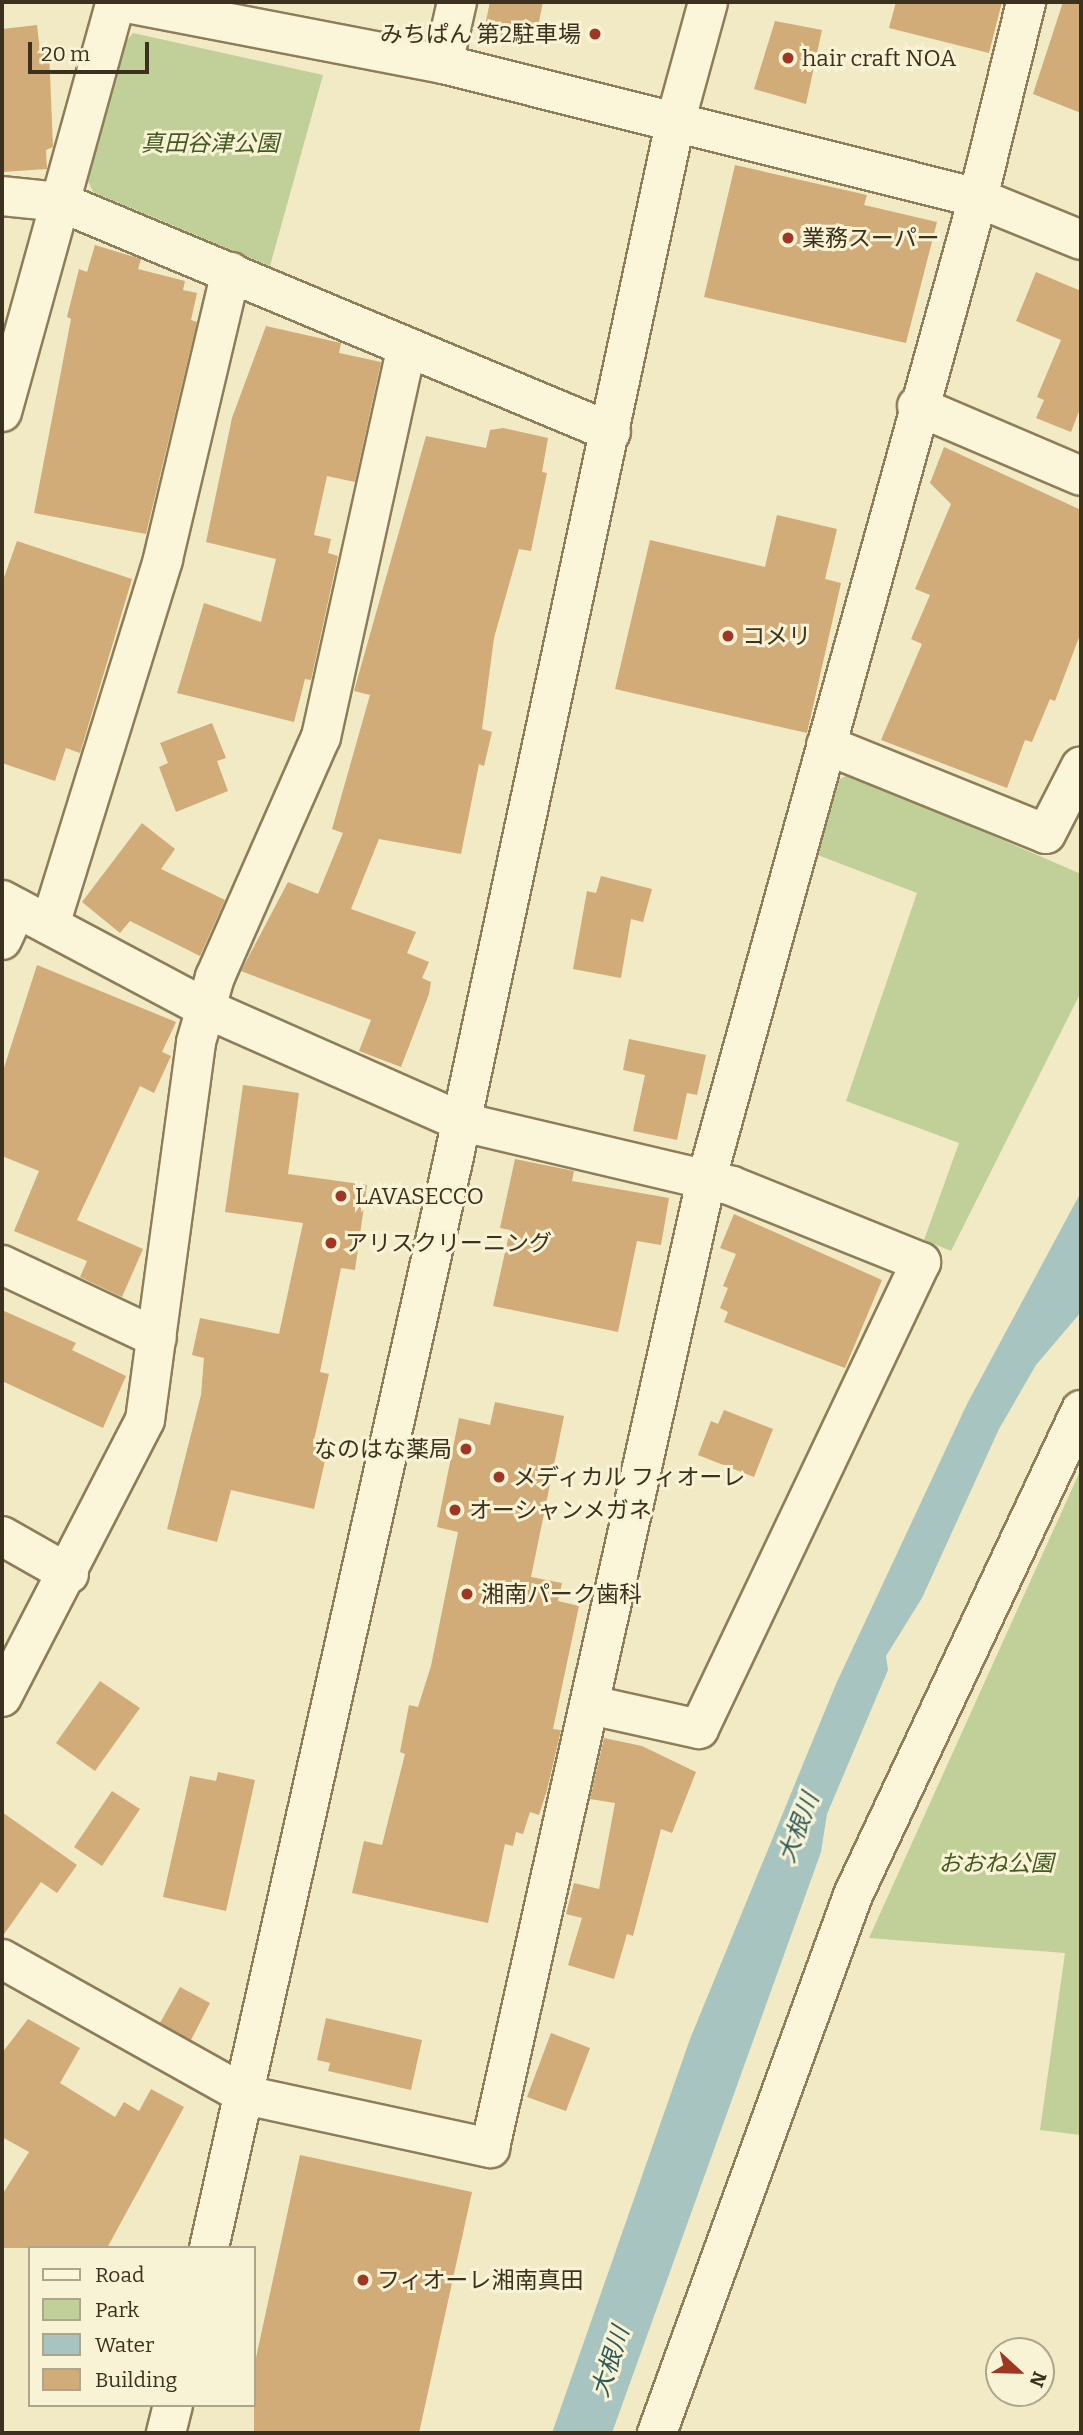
<!DOCTYPE html>
<html>
<head>
<meta charset="utf-8">
<style>
	body { margin:0 }
	#map { position:relative; width:1083px; height:2435px; overflow:hidden; background:#f1eac5; font-family:Bitter,"Noto Sans JP",serif }
	div>[style] { position:absolute }
	[style*='--x'] { left:calc(var(--x)*1px); top:calc(var(--y)*1px); width:calc(var(--w)*1px); rotate:calc(var(--a)*1deg) }
	.green>* { inset:0; background:#c1d098 }
	.water>* { inset:0; background:#a7c4c0 }
	.building>* { inset:0; background:#d1ab78 }
	.roads { filter:drop-shadow(2px 0 #8d7d59) drop-shadow(-2px 0 #8d7d59) drop-shadow(0 2px #8d7d59) drop-shadow(0 -2px #8d7d59) }
	.minor>* { height:38px; margin:-19px; padding:0 19px; transform-origin:19px; border-radius:19px; background:#fbf6d9 }
	.dots>* { width:19px; height:19px; translate:-50% -50%; box-sizing:border-box; border:4px solid #f8f3d5; border-radius:50% }
	span { translate:-50% -50%; white-space:nowrap; text-align:center; line-height:1.15; -webkit-text-stroke:6px #f8f3d5; paint-order:stroke }
	.poi-label { font-size:23px; color:#3c311e }
	.right { translate:-100% -50%; text-align:right }
	.left { translate:0 -50%; text-align:left }
	.park-label { font-size:23px; color:#445a23; font-style:italic }
	.water-label { font-size:24px; color:#2d595d; font-style:italic }
	.frame { position:absolute; inset:0; border:4px solid #3c311e; pointer-events:none }
	.legend { position:absolute; left:28px; top:2246px; width:228px; height:161px; box-sizing:border-box; background:#f8f3d5; border:2px solid #ada58c; margin:0; padding:9px 12px; list-style:none; font-size:21px; color:#3c311e }
	.legend li { display:flex; align-items:center; gap:14px; height:35px }
	.legend b { width:35px; border:2px solid #ada58c }
	.north { position:absolute; left:985px; top:2337px; width:70px; height:70px; box-sizing:border-box; background:#f8f3d5; border:2px solid #ada58c; border-radius:50%; rotate:112deg; font-size:19px; font-weight:700; line-height:28px; text-align:center; color:#3c311e }
	.north::after { content:''; display:block; margin:auto; width:24px; height:32px; background:#a03725; clip-path:polygon(50% 0,100% 100%,50% 72%,0 100%) }
	.scale { position:absolute; left:28px; top:42px; width:121px; height:32px; box-sizing:border-box; border:4px solid #3c311e; border-top:0; padding-left:9px; font-size:21px; line-height:24px; white-space:nowrap; color:#3c311e; -webkit-text-stroke:5px #f8f3d5; paint-order:stroke }
</style>
</head>
<body>
<div id="map">
	<div class="green">
		<div style="clip-path:polygon(133px 33px,323px 75px,270px 266px,93px 192px,87px 179px,122px 46px)"></div>
		<div style="clip-path:polygon(850px 774px,1081px 874px,1081px 992px,951px 1251px,924px 1240px,959px 1143px,846px 1101px,917px 893px,815px 854px,838px 780px)"></div>
		<div style="clip-path:polygon(1081px 1469px,1081px 2135px,1040px 2130px,1065px 1953px,869px 1938px)"></div>
	</div>
	<div class="water">
		<div style="clip-path:polygon(1081px 1192px,1081px 1312px,1036px 1365px,999px 1429px,922px 1598px,886px 1656px,888px 1670px,827px 1814px,821px 1852px,612px 2433px,552px 2433px,690px 2039px,836px 1684px,967px 1404px)"></div>
	</div>
	<div class="building">
		<div style="clip-path:polygon(490px 2px,543px 2px,534px 46px,483px 35px)"></div>
		<div style="clip-path:polygon(896px 2px,1002px 2px,989px 53px,889px 28px)"></div>
		<div style="clip-path:polygon(1063px 2px,1081px 2px,1081px 113px,1033px 94px)"></div>
		<div style="clip-path:polygon(775px 21px,822px 30px,806px 104px,754px 89px)"></div>
		<div style="clip-path:polygon(37px 25px,40px 51px,49px 50px,53px 147px,46px 150px,47px 169px,2px 172px,2px 29px)"></div>
		<div style="clip-path:polygon(735px 165px,867px 195px,864px 205px,937px 222px,906px 343px,704px 297px)"></div>
		<div style="clip-path:polygon(95px 245px,141px 259px,138px 269px,185px 281px,183px 290px,197px 293px,191px 320px,197px 322px,146px 534px,34px 513px,71px 319px,67px 317px,79px 269px,87px 272px)"></div>
		<div style="clip-path:polygon(1036px 272px,1081px 291px,1081px 406px,1071px 432px,1036px 418px,1044px 400px,1037px 397px,1061px 340px,1016px 321px)"></div>
		<div style="clip-path:polygon(266px 326px,341px 343px,339px 353px,381px 362px,355px 482px,327px 476px,314px 535px,331px 539px,328px 553px,338px 556px,311px 680px,305px 679px,294px 722px,177px 693px,204px 603px,261px 622px,276px 559px,206px 542px,232px 418px)"></div>
		<div style="clip-path:polygon(503px 428px,548px 438px,542px 472px,547px 473px,531px 551px,519px 549px,494px 638px,482px 729px,492px 732px,484px 766px,479px 764px,461px 854px,379px 839px,351px 909px,416px 932px,407px 953px,429px 962px,422px 978px,431px 982px,429px 994px,401px 1067px,359px 1051px,371px 1020px,241px 971px,288px 882px,318px 894px,343px 833px,332px 829px,370px 695px,354px 691px,426px 436px,486px 448px,490px 430px)"></div>
		<div style="clip-path:polygon(944px 447px,1081px 510px,1081px 632px,1055px 701px,1050px 699px,1032px 742px,1025px 740px,1007px 788px,881px 740px,922px 644px,911px 639px,930px 595px,915px 589px,951px 504px,930px 483px)"></div>
		<div style="clip-path:polygon(777px 515px,837px 529px,825px 579px,841px 583px,807px 733px,615px 689px,650px 540px,765px 567px)"></div>
		<div style="clip-path:polygon(17px 541px,132px 579px,80px 753px,66px 748px,55px 781px,2px 763px,2px 583px)"></div>
		<div style="clip-path:polygon(212px 723px,226px 758px,217px 761px,228px 791px,176px 812px,159px 767px,168px 763px,160px 743px)"></div>
		<div style="clip-path:polygon(142px 823px,175px 849px,161px 869px,225px 900px,200px 956px,130px 921px,120px 933px,82px 902px)"></div>
		<div style="clip-path:polygon(601px 876px,652px 889px,643px 922px,631px 919px,621px 978px,573px 969px,587px 891px,596px 893px)"></div>
		<div style="clip-path:polygon(37px 965px,176px 1022px,162px 1052px,171px 1056px,154px 1093px,140px 1086px,77px 1220px,143px 1249px,122px 1297px,80px 1277px,87px 1261px,14px 1231px,39px 1171px,2px 1156px,2px 1074px)"></div>
		<div style="clip-path:polygon(629px 1039px,706px 1055px,697px 1095px,687px 1093px,677px 1140px,633px 1131px,645px 1075px,623px 1070px)"></div>
		<div style="clip-path:polygon(243px 1085px,299px 1093px,288px 1174px,367px 1185px,355px 1270px,341px 1268px,320px 1372px,329px 1374px,314px 1440px,329px 1443px,314px 1509px,231px 1490px,217px 1542px,167px 1529px,201px 1395px,204px 1358px,192px 1355px,200px 1318px,279px 1334px,303px 1223px,225px 1212px)"></div>
		<div style="clip-path:polygon(515px 1159px,574px 1171px,572px 1181px,669px 1198px,661px 1245px,637px 1241px,618px 1332px,493px 1306px,510px 1230px,500px 1228px)"></div>
		<div style="clip-path:polygon(734px 1214px,882px 1280px,845px 1368px,724px 1322px,728px 1312px,720px 1308px,728px 1288px,723px 1286px,736px 1254px,720px 1248px)"></div>
		<div style="clip-path:polygon(2px 1310px,76px 1343px,72px 1350px,126px 1376px,103px 1428px,2px 1381px)"></div>
		<div style="clip-path:polygon(495px 1402px,564px 1416px,531px 1577px,562px 1583px,558px 1601px,579px 1606px,553px 1729px,561px 1730px,547px 1790px,539px 1815px,530px 1812px,523px 1834px,516px 1832px,513px 1846px,505px 1844px,488px 1923px,352px 1893px,364px 1841px,382px 1845px,405px 1754px,400px 1752px,409px 1705px,418px 1707px,431px 1666px,458px 1532px,437px 1527px,459px 1418px,490px 1425px)"></div>
		<div style="clip-path:polygon(724px 1410px,773px 1429px,754px 1477px,698px 1455px,711px 1421px,718px 1424px)"></div>
		<div style="clip-path:polygon(100px 1681px,140px 1708px,95px 1771px,56px 1743px)"></div>
		<div style="clip-path:polygon(604px 1738px,642px 1746px,696px 1772px,672px 1833px,661px 1829px,633px 1936px,627px 1934px,614px 1979px,568px 1965px,582px 1918px,566px 1914px,574px 1883px,599px 1889px,615px 1803px,590px 1799px)"></div>
		<div style="clip-path:polygon(218px 1772px,255px 1780px,226px 1911px,163px 1897px,190px 1776px,216px 1781px)"></div>
		<div style="clip-path:polygon(112px 1791px,140px 1809px,102px 1866px,74px 1847px)"></div>
		<div style="clip-path:polygon(2px 1812px,77px 1865px,57px 1893px,41px 1882px,2px 1937px)"></div>
		<div style="clip-path:polygon(180px 1987px,210px 2003px,191px 2040px,160px 2023px)"></div>
		<div style="clip-path:polygon(326px 2018px,422px 2040px,411px 2090px,328px 2071px,330px 2063px,317px 2060px)"></div>
		<div style="clip-path:polygon(28px 2019px,80px 2048px,60px 2083px,115px 2117px,124px 2102px,139px 2111px,151px 2089px,184px 2107px,107px 2248px,2px 2248px,2px 2195px,29px 2152px,2px 2137px,2px 2053px)"></div>
		<div style="clip-path:polygon(551px 2033px,590px 2048px,566px 2111px,527px 2097px)"></div>
		<div style="clip-path:polygon(300px 2155px,472px 2192px,419px 2433px,254px 2433px,254px 2367px)"></div>
	</div>
	<div class="roads">
		<div class="minor">
			<div style="--x:121;--y:2;--w:328;--a:10.9"></div>
			<div style="--x:443;--y:64;--w:552;--a:14.06"></div>
			<div style="--x:978;--y:198;--w:111;--a:22.2"></div>
			<div style="--x:443;--y:64;--w:64;--a:-77.3"></div>
			<div style="--x:2;--y:196;--w:58;--a:5.9"></div>
			<div style="--x:60;--y:202;--w:597;--a:22.66"></div>
			<div style="--x:917;--y:406;--w:178;--a:23.1"></div>
			<div style="--x:2;--y:412;--w:426;--a:-74.5"></div>
			<div style="--x:826;--y:745;--w:237;--a:22"></div>
			<div style="--x:1046;--y:834;--w:76;--a:-62.8"></div>
			<div style="--x:2;--y:900;--w:232;--a:28"></div>
			<div style="--x:207;--y:1009;--w:279;--a:23.9"></div>
			<div style="--x:462;--y:1122;--w:277;--a:13.3"></div>
			<div style="--x:732;--y:1186;--w:204;--a:21.9"></div>
			<div style="--x:921;--y:1262;--w:517;--a:115.43"></div>
			<div style="--x:699;--y:1729;--w:111;--a:-167.5"></div>
			<div style="--x:50;--y:925;--w:383;--a:-72.8"></div>
			<div style="--x:163;--y:559;--w:295;--a:-76.7"></div>
			<div style="--x:2;--y:940;--w:35;--a:-65"></div>
			<div style="--x:2;--y:1265;--w:171;--a:25.2"></div>
			<div style="--x:2;--y:1536;--w:77;--a:29.6"></div>
			<div style="--x:2;--y:1697;--w:312;--a:-62.7"></div>
			<div style="--x:145;--y:1420;--w:381;--a:-82.3"></div>
			<div style="--x:196;--y:1042;--w:68;--a:-73.7"></div>
			<div style="--x:215;--y:977;--w:262;--a:-66.2"></div>
			<div style="--x:321;--y:737;--w:397;--a:-77.6"></div>
			<div style="--x:2;--y:1959;--w:278;--a:29.2"></div>
			<div style="--x:245;--y:2095;--w:251;--a:12.2"></div>
			<div style="--x:490;--y:2148;--w:991;--a:-77.41"></div>
			<div style="--x:706;--y:1181;--w:1020;--a:-74.53"></div>
			<div style="--x:978;--y:198;--w:202;--a:-76.2"></div>
			<div style="--x:209;--y:2248;--w:1119;--a:-77.35"></div>
			<div style="--x:454;--y:1156;--w:1056;--a:-77.92"></div>
			<div style="--x:675;--y:123;--w:125;--a:-74.7"></div>
			<div style="--x:166;--y:2433;--w:29;--a:-76"></div>
			<div style="--x:657;--y:2433;--w:573;--a:-69.98"></div>
			<div style="--x:853;--y:1895;--w:536;--a:-64.82"></div>
		</div>
	</div>
	<div class="dots">
		<div style="left:595px;top:34px;background:#a03725"></div>
		<div style="left:788px;top:58px;background:#a03725"></div>
		<div style="left:788px;top:238px;background:#a03725"></div>
		<div style="left:728px;top:636px;background:#a03725"></div>
		<div style="left:341px;top:1196px;background:#a03725"></div>
		<div style="left:331px;top:1243px;background:#a03725"></div>
		<div style="left:466px;top:1449px;background:#a03725"></div>
		<div style="left:499px;top:1477px;background:#a03725"></div>
		<div style="left:455px;top:1510px;background:#a03725"></div>
		<div style="left:467px;top:1594px;background:#a03725"></div>
		<div style="left:363px;top:2280px;background:#a03725"></div>
	</div>
	<div class="poi-label">
		<span class="right" style="left:581px;top:34px">みちぱん 第2駐車場</span>
		<span class="left" style="left:802px;top:58px">hair craft NOA</span>
		<span class="left" style="left:802px;top:238px">業務スーパー</span>
		<span class="left" style="left:742px;top:636px">コメリ</span>
		<span class="left" style="left:355px;top:1196px">LAVASECCO</span>
		<span class="left" style="left:345px;top:1243px">アリスクリーニング</span>
		<span class="right" style="left:452px;top:1449px">なのはな薬局</span>
		<span class="left" style="left:513px;top:1477px">メディカル フィオーレ</span>
		<span class="left" style="left:469px;top:1510px">オーシャンメガネ</span>
		<span class="left" style="left:481px;top:1594px">湘南パーク歯科</span>
		<span class="left" style="left:377px;top:2280px">フィオーレ湘南真田</span>
	</div>
	<div class="park-label">
		<span style="left:210px;top:143px">真田谷津公園</span>
		<span style="left:996px;top:1863px">おおね公園</span>
	</div>
	<div class="water-label">
		<span style="left:799px;top:1828px;rotate:-69deg">大根川</span>
		<span style="left:611px;top:2362px;rotate:-72deg">大根川</span>
	</div>
	<div class="frame"></div>
	<ul class="legend">
	<li><b style="height:9px;background:#fbf6d9"></b>Road</li>
	<li><b style="height:19px;background:#c1d098"></b>Park</li>
	<li><b style="height:19px;background:#a7c4c0"></b>Water</li>
	<li><b style="height:19px;background:#d1ab78"></b>Building</li>
	</ul>
	<div class="north">N</div>
	<div class="scale">20 m</div>
</div>
</body>
</html>
